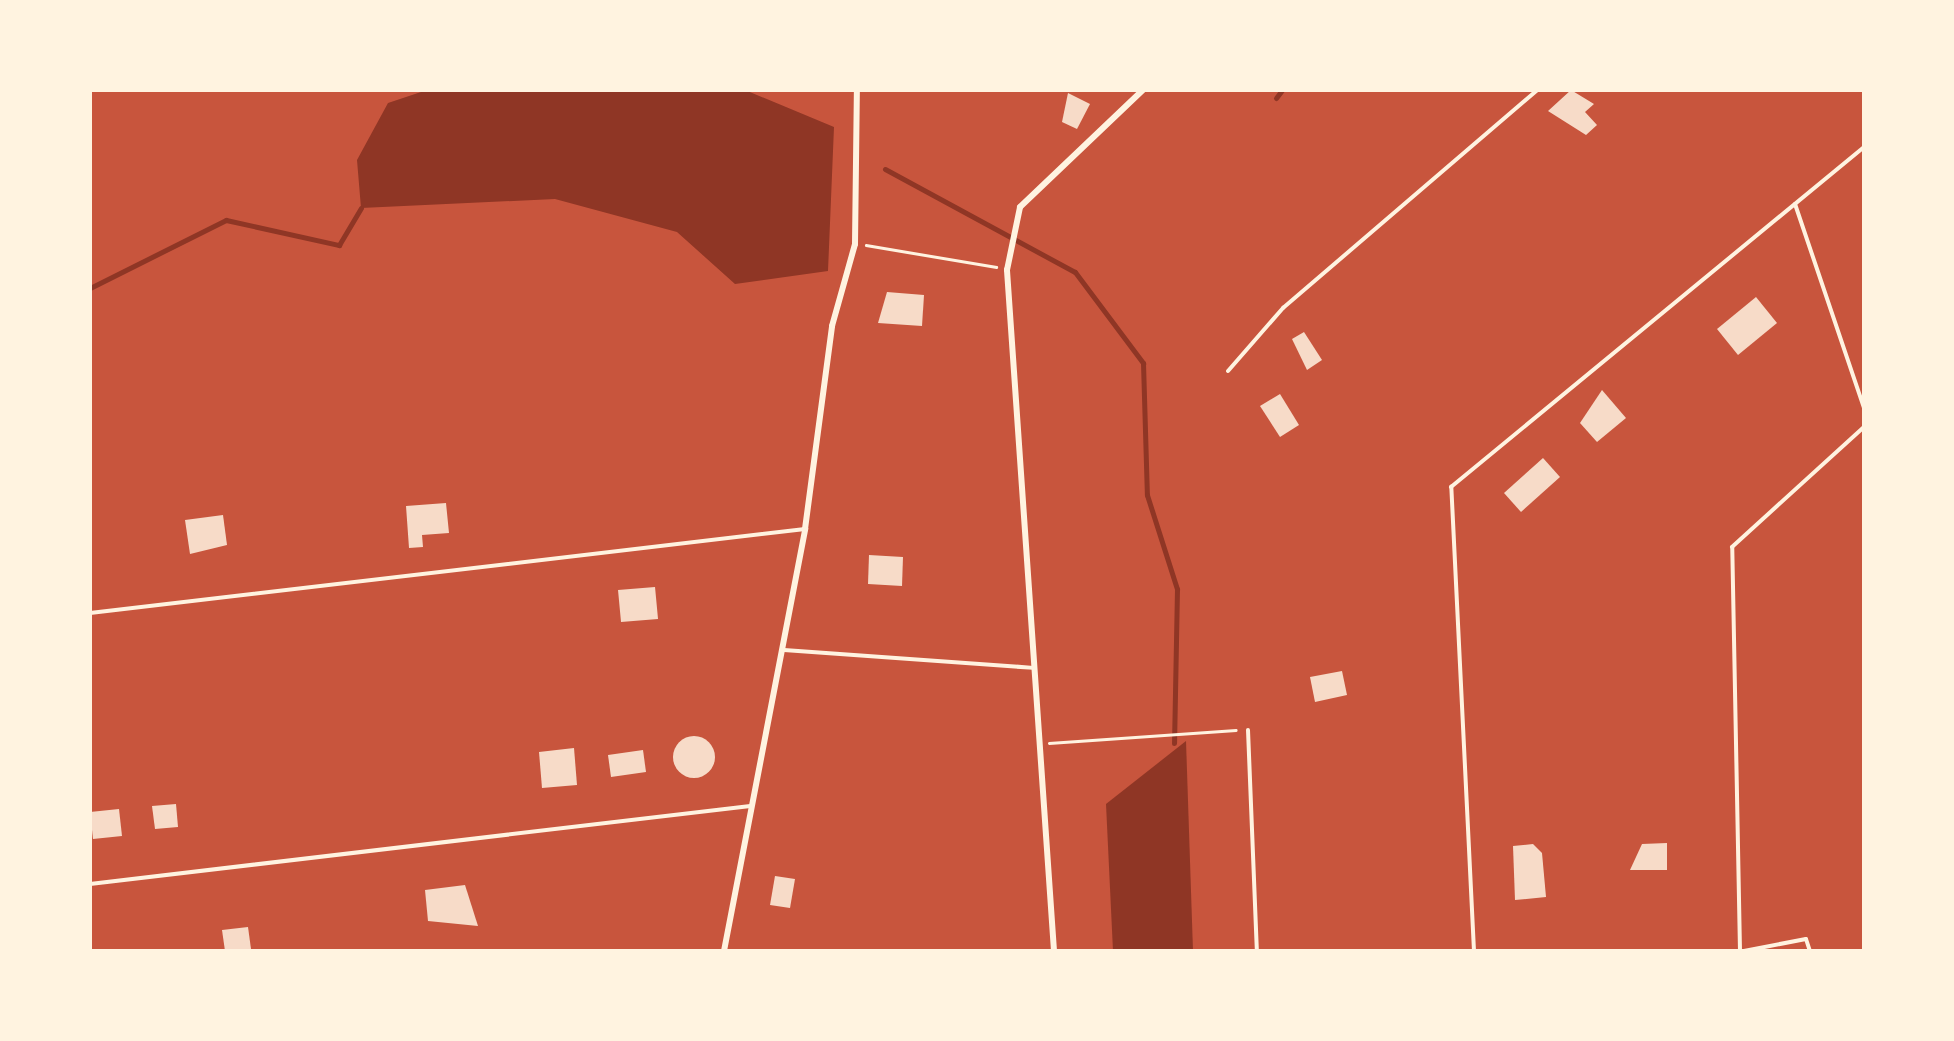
<!DOCTYPE html>
<html>
<head>
<meta charset="utf-8">
<style>
	body { margin:0 }
	#map { position:relative; width:1954px; height:1041px; overflow:hidden; background:#c8553d; font-family:Arial,sans-serif }
	div>[style] { position:absolute }
	[style*='--x'] { left:calc(var(--x)*1px); top:calc(var(--y)*1px); width:calc(var(--w)*1px); rotate:calc(var(--a)*1deg) }
	.water>* { inset:0; background:#8f3625 }
	.stream>* { height:5px; margin:-2.5px; padding:0 2.5px; transform-origin:2.5px; border-radius:2.5px; background:#8f3625 }
	.building>* { inset:0; background:#f7dbc8 }
	.round { border-radius:50% }
	.path>* { height:2.5px; margin:-1.25px; padding:0 1.25px; transform-origin:1.25px; border-radius:1.25px; background:#fff3e0 }
	.service>* { height:4px; margin:-2px; padding:0 2px; transform-origin:2px; border-radius:2px; background:#fff3e0 }
	.minor>* { height:6px; margin:-3px; padding:0 3px; transform-origin:3px; border-radius:3px; background:#fff3e0 }
	span { translate:-50% -50%; white-space:nowrap; text-align:center; line-height:1.15; -webkit-text-stroke:8px #fff3e0; paint-order:stroke }
	.frame { position:absolute; inset:0; border:92px solid #fff3e0; pointer-events:none }
</style>
</head>
<body>
<div id="map">
	<div class="water">
		<div style="clip-path:polygon(427px 90px,745px 90px,834px 127px,828px 271px,735px 284px,677px 232px,555px 199px,361px 208px,357px 160px,388px 103px)"></div>
		<div style="clip-path:polygon(1186px 741px,1193px 951px,1113px 951px,1106px 804px)"></div>
	</div>
	<div class="stream">
		<div style="--x:1276;--y:98;--w:10;--a:-53"></div>
		<div style="--x:885;--y:169;--w:216;--a:28.5"></div>
		<div style="--x:1075;--y:272;--w:114;--a:53.2"></div>
		<div style="--x:1143;--y:363;--w:132;--a:88.3"></div>
		<div style="--x:1147;--y:495;--w:99;--a:72.3"></div>
		<div style="--x:1177;--y:589;--w:154;--a:91.1"></div>
		<div style="--x:90;--y:288;--w:152;--a:-26.6"></div>
		<div style="--x:226;--y:220;--w:116;--a:12.5"></div>
		<div style="--x:339;--y:245;--w:43;--a:-59.3"></div>
	</div>
	<div class="building">
		<div style="clip-path:polygon(1571px 90px,1594px 104px,1585px 112px,1597px 125px,1586px 135px,1548px 111px)"></div>
		<div style="clip-path:polygon(1068px 93px,1090px 104px,1077px 129px,1062px 122px)"></div>
		<div style="clip-path:polygon(887px 292px,924px 295px,922px 326px,878px 323px)"></div>
		<div style="clip-path:polygon(1756px 297px,1777px 323px,1738px 355px,1717px 329px)"></div>
		<div style="clip-path:polygon(1304px 332px,1322px 360px,1307px 370px,1292px 339px)"></div>
		<div style="clip-path:polygon(1602px 390px,1626px 418px,1597px 442px,1580px 423px)"></div>
		<div style="clip-path:polygon(1280px 394px,1299px 425px,1280px 437px,1260px 406px)"></div>
		<div style="clip-path:polygon(1543px 458px,1560px 477px,1521px 512px,1504px 493px)"></div>
		<div style="clip-path:polygon(446px 503px,449px 533px,422px 535px,423px 547px,409px 548px,406px 506px)"></div>
		<div style="clip-path:polygon(223px 515px,227px 545px,190px 554px,185px 520px)"></div>
		<div style="clip-path:polygon(869px 555px,903px 557px,902px 586px,868px 584px)"></div>
		<div style="clip-path:polygon(655px 587px,658px 619px,621px 622px,618px 590px)"></div>
		<div style="clip-path:polygon(1342px 671px,1347px 695px,1315px 702px,1310px 677px)"></div>
		<div class="round" style="left:673px;top:736px;width:42px;height:42px"></div>
		<div style="clip-path:polygon(574px 748px,577px 785px,542px 788px,539px 752px)"></div>
		<div style="clip-path:polygon(643px 750px,646px 772px,611px 777px,608px 755px)"></div>
		<div style="clip-path:polygon(176px 804px,178px 827px,155px 829px,152px 806px)"></div>
		<div style="clip-path:polygon(119px 809px,122px 836px,93px 839px,90px 812px)"></div>
		<div style="clip-path:polygon(1667px 843px,1667px 870px,1630px 870px,1642px 844px)"></div>
		<div style="clip-path:polygon(1533px 844px,1542px 853px,1546px 897px,1515px 900px,1513px 846px)"></div>
		<div style="clip-path:polygon(775px 876px,795px 879px,790px 908px,770px 905px)"></div>
		<div style="clip-path:polygon(465px 885px,478px 926px,428px 921px,425px 890px)"></div>
		<div style="clip-path:polygon(248px 927px,251px 949px,225px 951px,222px 930px)"></div>
	</div>
	<div class="path">
		<div style="--x:866;--y:245;--w:132;--a:9.6"></div>
		<div style="--x:1049;--y:743;--w:187;--a:-4"></div>
	</div>
	<div class="service">
		<div style="--x:1795;--y:204;--w:215;--a:71.3"></div>
		<div style="--x:1228;--y:371;--w:84;--a:-48.9"></div>
		<div style="--x:1283;--y:308;--w:335;--a:-40.6"></div>
		<div style="--x:90;--y:613;--w:720;--a:-6.7"></div>
		<div style="--x:784;--y:650;--w:250;--a:4.1"></div>
		<div style="--x:1248;--y:730;--w:221;--a:87.7"></div>
		<div style="--x:90;--y:884;--w:665;--a:-6.74"></div>
		<div style="--x:1474;--y:951;--w:465;--a:-92.8"></div>
		<div style="--x:1451;--y:487;--w:535;--a:-39.46"></div>
		<div style="--x:1740;--y:951;--w:404;--a:-91.1"></div>
		<div style="--x:1732;--y:547;--w:178;--a:-42.3"></div>
		<div style="--x:1744;--y:951;--w:63;--a:-11"></div>
		<div style="--x:1806;--y:939;--w:13;--a:72"></div>
	</div>
	<div class="minor">
		<div style="--x:724;--y:951;--w:430;--a:-79.1"></div>
		<div style="--x:805;--y:529;--w:205;--a:-82.4"></div>
		<div style="--x:832;--y:326;--w:85;--a:-74.3"></div>
		<div style="--x:855;--y:244;--w:154;--a:-89.3"></div>
		<div style="--x:1054;--y:951;--w:683;--a:-93.95"></div>
		<div style="--x:1007;--y:270;--w:64;--a:-78.3"></div>
		<div style="--x:1020;--y:207;--w:170;--a:-43.6"></div>
	</div>
	<div class="frame"></div>
</div>
</body>
</html>
